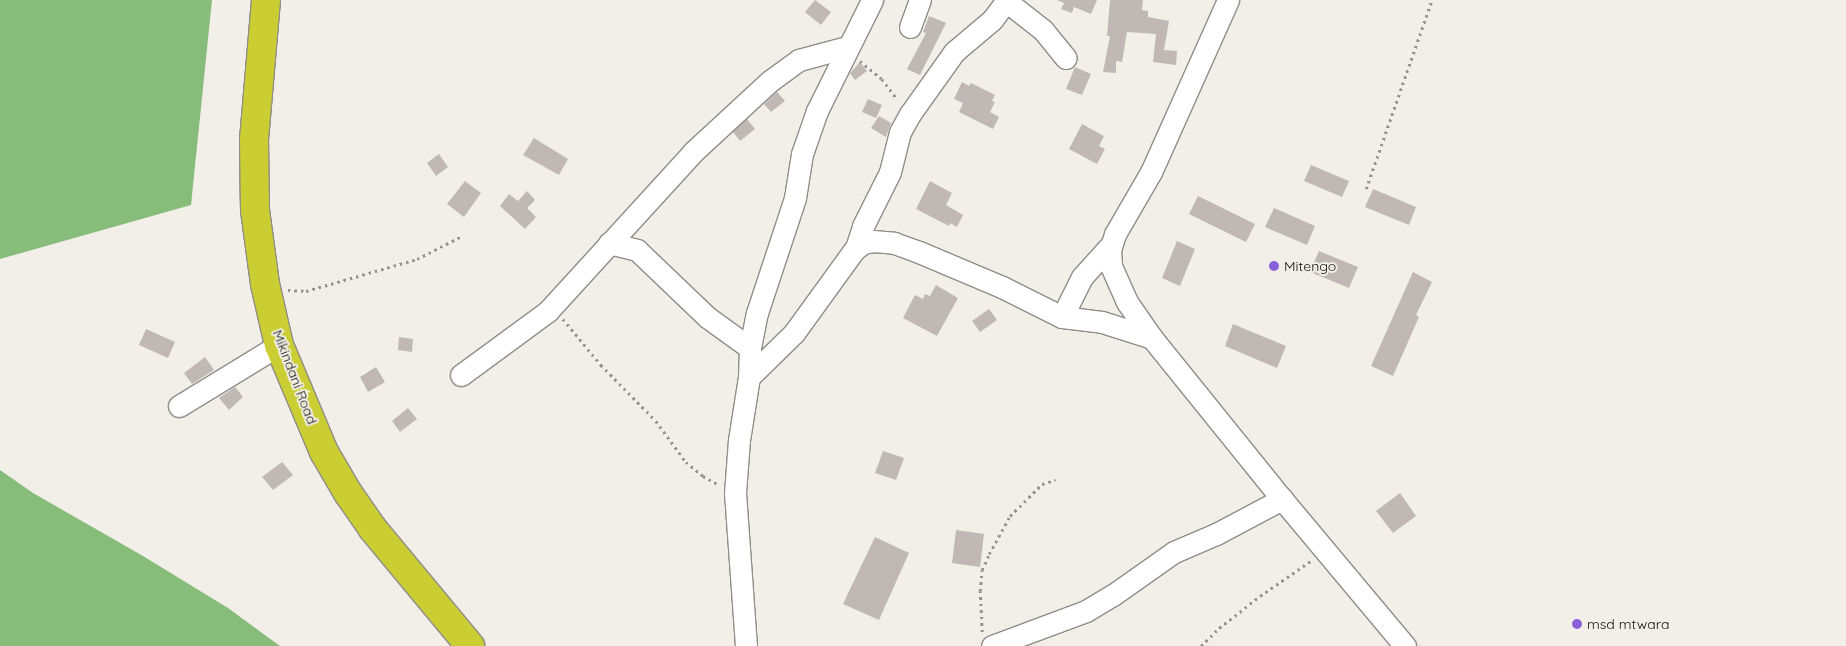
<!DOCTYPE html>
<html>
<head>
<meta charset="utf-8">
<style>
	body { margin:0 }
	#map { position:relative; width:1846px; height:646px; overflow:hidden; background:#f2efe8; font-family:Quicksand,sans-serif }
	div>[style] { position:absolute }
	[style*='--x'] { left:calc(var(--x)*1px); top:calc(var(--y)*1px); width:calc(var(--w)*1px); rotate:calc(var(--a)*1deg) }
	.water>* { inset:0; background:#88bc7b }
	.building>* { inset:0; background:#c0b8b4 }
	.path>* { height:2.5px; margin-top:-1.25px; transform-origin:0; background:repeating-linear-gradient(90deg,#96938e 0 2.5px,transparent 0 6.5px) }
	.roads { filter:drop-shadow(1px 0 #908d87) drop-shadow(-1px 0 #908d87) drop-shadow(0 1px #908d87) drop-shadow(0 -1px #908d87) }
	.minor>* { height:21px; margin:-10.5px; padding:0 10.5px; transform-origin:10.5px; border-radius:10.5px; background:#fff }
	.highway>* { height:28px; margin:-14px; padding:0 14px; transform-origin:14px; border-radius:14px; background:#cbce33 }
	.dots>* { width:14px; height:14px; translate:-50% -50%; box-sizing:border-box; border:2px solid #f2efe8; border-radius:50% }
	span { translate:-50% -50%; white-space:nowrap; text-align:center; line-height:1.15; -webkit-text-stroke:4px #f2efe8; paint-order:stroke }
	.poi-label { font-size:14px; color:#100f0d }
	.left { translate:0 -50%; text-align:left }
	.street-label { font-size:14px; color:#100f0d }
</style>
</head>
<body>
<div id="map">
	<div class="water">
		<div style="clip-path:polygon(0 0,212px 0,191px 205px,0 259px)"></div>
		<div style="clip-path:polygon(0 470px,33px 493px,143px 556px,228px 608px,280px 646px,0 646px)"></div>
	</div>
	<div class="building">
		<div style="clip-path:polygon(815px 0,831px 12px,821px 25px,805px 12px)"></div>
		<div style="clip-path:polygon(1057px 0,1097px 0,1091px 14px,1074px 7px,1072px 13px,1061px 9px,1064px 3px)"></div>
		<div style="clip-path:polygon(1110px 0,1143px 0,1142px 10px,1148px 11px,1148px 17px,1169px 21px,1164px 50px,1177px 51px,1176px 65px,1153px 62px,1156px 34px,1127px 32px,1122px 62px,1116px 61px,1116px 73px,1103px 72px,1110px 36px,1107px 36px)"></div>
		<div style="clip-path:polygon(929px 16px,946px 23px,920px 75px,907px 69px,926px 33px,923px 32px)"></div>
		<div style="clip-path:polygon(860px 62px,867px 71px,855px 80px,850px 73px)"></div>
		<div style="clip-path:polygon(1075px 67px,1091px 74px,1082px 95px,1066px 89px)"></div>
		<div style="clip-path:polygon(962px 82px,969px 86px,971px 83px,995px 95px,992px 101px,995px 102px,990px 112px,999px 117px,993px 129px,959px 112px,963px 103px,954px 99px)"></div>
		<div style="clip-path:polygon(777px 92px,785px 101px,771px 112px,764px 104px)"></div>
		<div style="clip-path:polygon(868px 99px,882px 105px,876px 118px,862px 112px)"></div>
		<div style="clip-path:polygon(879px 116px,891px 123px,886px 137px,871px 128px)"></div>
		<div style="clip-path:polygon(747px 119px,755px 129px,740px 141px,733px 132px)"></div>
		<div style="clip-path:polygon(1082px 124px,1104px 136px,1099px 146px,1105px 149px,1097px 164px,1069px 149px)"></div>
		<div style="clip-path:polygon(534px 138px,568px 159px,559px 175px,523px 155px)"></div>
		<div style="clip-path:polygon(439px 154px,448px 167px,436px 176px,427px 163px)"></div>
		<div style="clip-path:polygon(1311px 165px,1349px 181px,1342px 197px,1304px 181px)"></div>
		<div style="clip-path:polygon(465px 181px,481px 193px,464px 217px,447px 204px)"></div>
		<div style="clip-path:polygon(930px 181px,952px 193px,946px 205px,963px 215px,957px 227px,950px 223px,949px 226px,916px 209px)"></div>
		<div style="clip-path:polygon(1373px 189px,1416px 207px,1409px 225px,1365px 207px)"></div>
		<div style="clip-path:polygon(527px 191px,535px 200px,527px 208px,536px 217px,525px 229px,500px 206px,509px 194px,518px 201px)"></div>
		<div style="clip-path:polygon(1198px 196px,1255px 224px,1246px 242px,1189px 214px)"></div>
		<div style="clip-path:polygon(1274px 208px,1315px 226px,1307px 245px,1265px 227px)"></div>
		<div style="clip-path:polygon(1177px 241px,1195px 249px,1180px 286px,1162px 278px)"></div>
		<div style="clip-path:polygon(1319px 251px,1358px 267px,1349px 288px,1310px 272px)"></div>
		<div style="clip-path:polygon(1413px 272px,1432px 282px,1416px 315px,1419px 317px,1393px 376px,1371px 366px)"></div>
		<div style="clip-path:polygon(936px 285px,958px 298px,937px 336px,903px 318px,915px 295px,923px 299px,925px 294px,930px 296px)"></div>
		<div style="clip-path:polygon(989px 309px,997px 320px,980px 332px,972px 321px)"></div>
		<div style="clip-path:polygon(1233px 324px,1286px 346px,1277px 368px,1225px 346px)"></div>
		<div style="clip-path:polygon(146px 329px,175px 342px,168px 358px,139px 345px)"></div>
		<div style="clip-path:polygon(399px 337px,413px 339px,412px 352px,398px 350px)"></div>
		<div style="clip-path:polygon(205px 357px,214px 370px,192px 384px,184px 373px)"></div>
		<div style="clip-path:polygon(376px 367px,385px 382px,368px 392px,360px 377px)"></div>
		<div style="clip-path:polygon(235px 387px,243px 397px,229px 410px,219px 398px)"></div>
		<div style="clip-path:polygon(408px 408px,417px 419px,400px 432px,392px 421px)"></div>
		<div style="clip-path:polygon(883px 451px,904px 458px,896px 480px,875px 473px)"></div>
		<div style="clip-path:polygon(282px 462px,293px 475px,273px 490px,262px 477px)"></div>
		<div style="clip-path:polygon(1400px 493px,1416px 516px,1393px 533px,1376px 511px)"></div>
		<div style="clip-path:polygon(956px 530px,984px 534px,980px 567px,952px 563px)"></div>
		<div style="clip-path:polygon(875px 537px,909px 553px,879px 620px,843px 604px)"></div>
	</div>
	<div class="path">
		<div style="--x:860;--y:61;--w:28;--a:39"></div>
		<div style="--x:882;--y:79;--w:26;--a:53"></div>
		<div style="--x:1366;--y:189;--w:200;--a:-70.8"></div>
		<div style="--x:288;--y:290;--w:18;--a:3"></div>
		<div style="--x:306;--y:291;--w:116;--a:-16.1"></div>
		<div style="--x:417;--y:259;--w:51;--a:-27.1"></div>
		<div style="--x:563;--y:319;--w:60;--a:50.4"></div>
		<div style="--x:601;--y:365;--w:78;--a:45.5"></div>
		<div style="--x:656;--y:421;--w:51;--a:53.8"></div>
		<div style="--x:686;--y:462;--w:22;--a:39"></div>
		<div style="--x:703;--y:476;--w:18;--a:29"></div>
		<div style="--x:982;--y:632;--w:41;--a:-92.8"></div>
		<div style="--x:980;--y:591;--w:21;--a:-85"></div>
		<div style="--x:982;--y:570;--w:17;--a:-66"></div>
		<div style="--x:989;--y:554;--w:43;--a:-61.1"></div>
		<div style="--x:1010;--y:516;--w:45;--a:-45"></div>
		<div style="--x:1042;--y:484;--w:14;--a:-17"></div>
		<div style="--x:1201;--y:646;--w:25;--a:-45"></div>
		<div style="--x:1219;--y:628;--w:52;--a:-38"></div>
		<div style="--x:1260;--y:596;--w:63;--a:-34.7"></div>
	</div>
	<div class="roads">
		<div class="minor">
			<div style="--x:1228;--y:0;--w:188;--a:114.1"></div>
			<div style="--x:1151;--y:172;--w:72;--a:120.1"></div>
			<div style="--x:1115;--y:234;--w:17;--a:107"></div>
			<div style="--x:1110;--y:250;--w:16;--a:86"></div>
			<div style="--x:1111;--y:266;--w:39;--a:66"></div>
			<div style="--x:1127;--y:302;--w:44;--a:55.2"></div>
			<div style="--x:1152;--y:338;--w:207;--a:51.1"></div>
			<div style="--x:1282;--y:499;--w:192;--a:50.1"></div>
			<div style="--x:1006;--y:1;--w:47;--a:38.1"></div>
			<div style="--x:1043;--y:30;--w:36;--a:51"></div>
			<div style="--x:910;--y:27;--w:29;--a:-70"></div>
			<div style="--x:609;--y:243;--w:29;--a:14"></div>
			<div style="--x:637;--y:250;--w:97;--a:43.7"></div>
			<div style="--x:707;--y:317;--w:53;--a:35.8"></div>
			<div style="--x:856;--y:248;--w:23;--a:-72"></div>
			<div style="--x:863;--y:226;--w:60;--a:-63.4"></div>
			<div style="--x:890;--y:172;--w:41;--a:-76"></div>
			<div style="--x:900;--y:132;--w:21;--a:-61"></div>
			<div style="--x:910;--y:114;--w:76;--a:-54.6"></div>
			<div style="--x:954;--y:52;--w:50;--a:-40.1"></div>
			<div style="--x:992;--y:20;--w:25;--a:-53"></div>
			<div style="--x:1062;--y:317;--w:45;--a:-63.4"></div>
			<div style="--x:1082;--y:277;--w:43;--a:-47.8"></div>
			<div style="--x:461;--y:375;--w:108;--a:-36.3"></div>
			<div style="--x:548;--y:311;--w:215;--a:-47.6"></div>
			<div style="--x:693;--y:152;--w:105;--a:-42.7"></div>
			<div style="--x:770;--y:81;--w:36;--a:-36"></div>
			<div style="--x:799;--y:60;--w:50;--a:-15.2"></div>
			<div style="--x:749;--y:377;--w:63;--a:-44.4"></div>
			<div style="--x:794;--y:333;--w:102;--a:-54.1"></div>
			<div style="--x:854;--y:250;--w:11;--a:-38"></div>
			<div style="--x:863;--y:243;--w:10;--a:-11"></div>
			<div style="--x:873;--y:241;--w:21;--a:5"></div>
			<div style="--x:894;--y:243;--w:27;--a:20"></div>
			<div style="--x:919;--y:252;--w:90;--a:22.9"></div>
			<div style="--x:1002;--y:287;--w:67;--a:26.6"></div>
			<div style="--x:1062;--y:317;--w:40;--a:7.1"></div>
			<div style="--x:1102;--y:322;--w:52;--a:17.7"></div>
			<div style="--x:179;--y:406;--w:117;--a:-31.4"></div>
			<div style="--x:746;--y:646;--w:153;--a:-94.1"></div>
			<div style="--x:735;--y:493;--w:53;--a:-85.7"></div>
			<div style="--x:739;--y:440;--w:64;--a:-81"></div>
			<div style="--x:749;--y:377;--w:29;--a:-88"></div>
			<div style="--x:750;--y:348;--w:36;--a:-79"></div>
			<div style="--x:757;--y:313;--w:121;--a:-71.7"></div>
			<div style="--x:795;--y:198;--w:45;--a:-81"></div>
			<div style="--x:802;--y:154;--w:46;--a:-70.8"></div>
			<div style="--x:817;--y:111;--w:124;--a:-63.6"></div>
			<div style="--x:992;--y:646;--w:100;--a:-20.4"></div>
			<div style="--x:1086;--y:611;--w:31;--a:-31"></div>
			<div style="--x:1113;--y:595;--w:75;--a:-35.2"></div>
			<div style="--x:1174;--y:552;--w:46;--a:-23.2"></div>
			<div style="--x:1216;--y:534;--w:75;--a:-27.9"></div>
		</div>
		<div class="highway">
			<div style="--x:266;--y:0;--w:140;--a:94.9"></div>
			<div style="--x:254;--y:139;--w:71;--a:89.2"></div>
			<div style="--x:255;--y:210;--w:75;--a:82.3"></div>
			<div style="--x:265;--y:284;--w:63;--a:77.1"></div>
			<div style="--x:279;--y:345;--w:116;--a:67.2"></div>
			<div style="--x:324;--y:452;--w:48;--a:59.7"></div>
			<div style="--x:348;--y:493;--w:44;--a:55.2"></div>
			<div style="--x:373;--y:529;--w:152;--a:50.3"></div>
		</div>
	</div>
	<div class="dots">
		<div style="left:1274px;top:266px;background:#8b5fd9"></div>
		<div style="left:1577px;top:624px;background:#8b5fd9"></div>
	</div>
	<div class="poi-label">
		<span class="left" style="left:1284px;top:266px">Mitengo</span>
		<span class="left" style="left:1587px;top:624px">msd mtwara</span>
	</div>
	<div class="street-label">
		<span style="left:295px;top:377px;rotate:69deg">Mikindani Road</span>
	</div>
</div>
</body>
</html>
